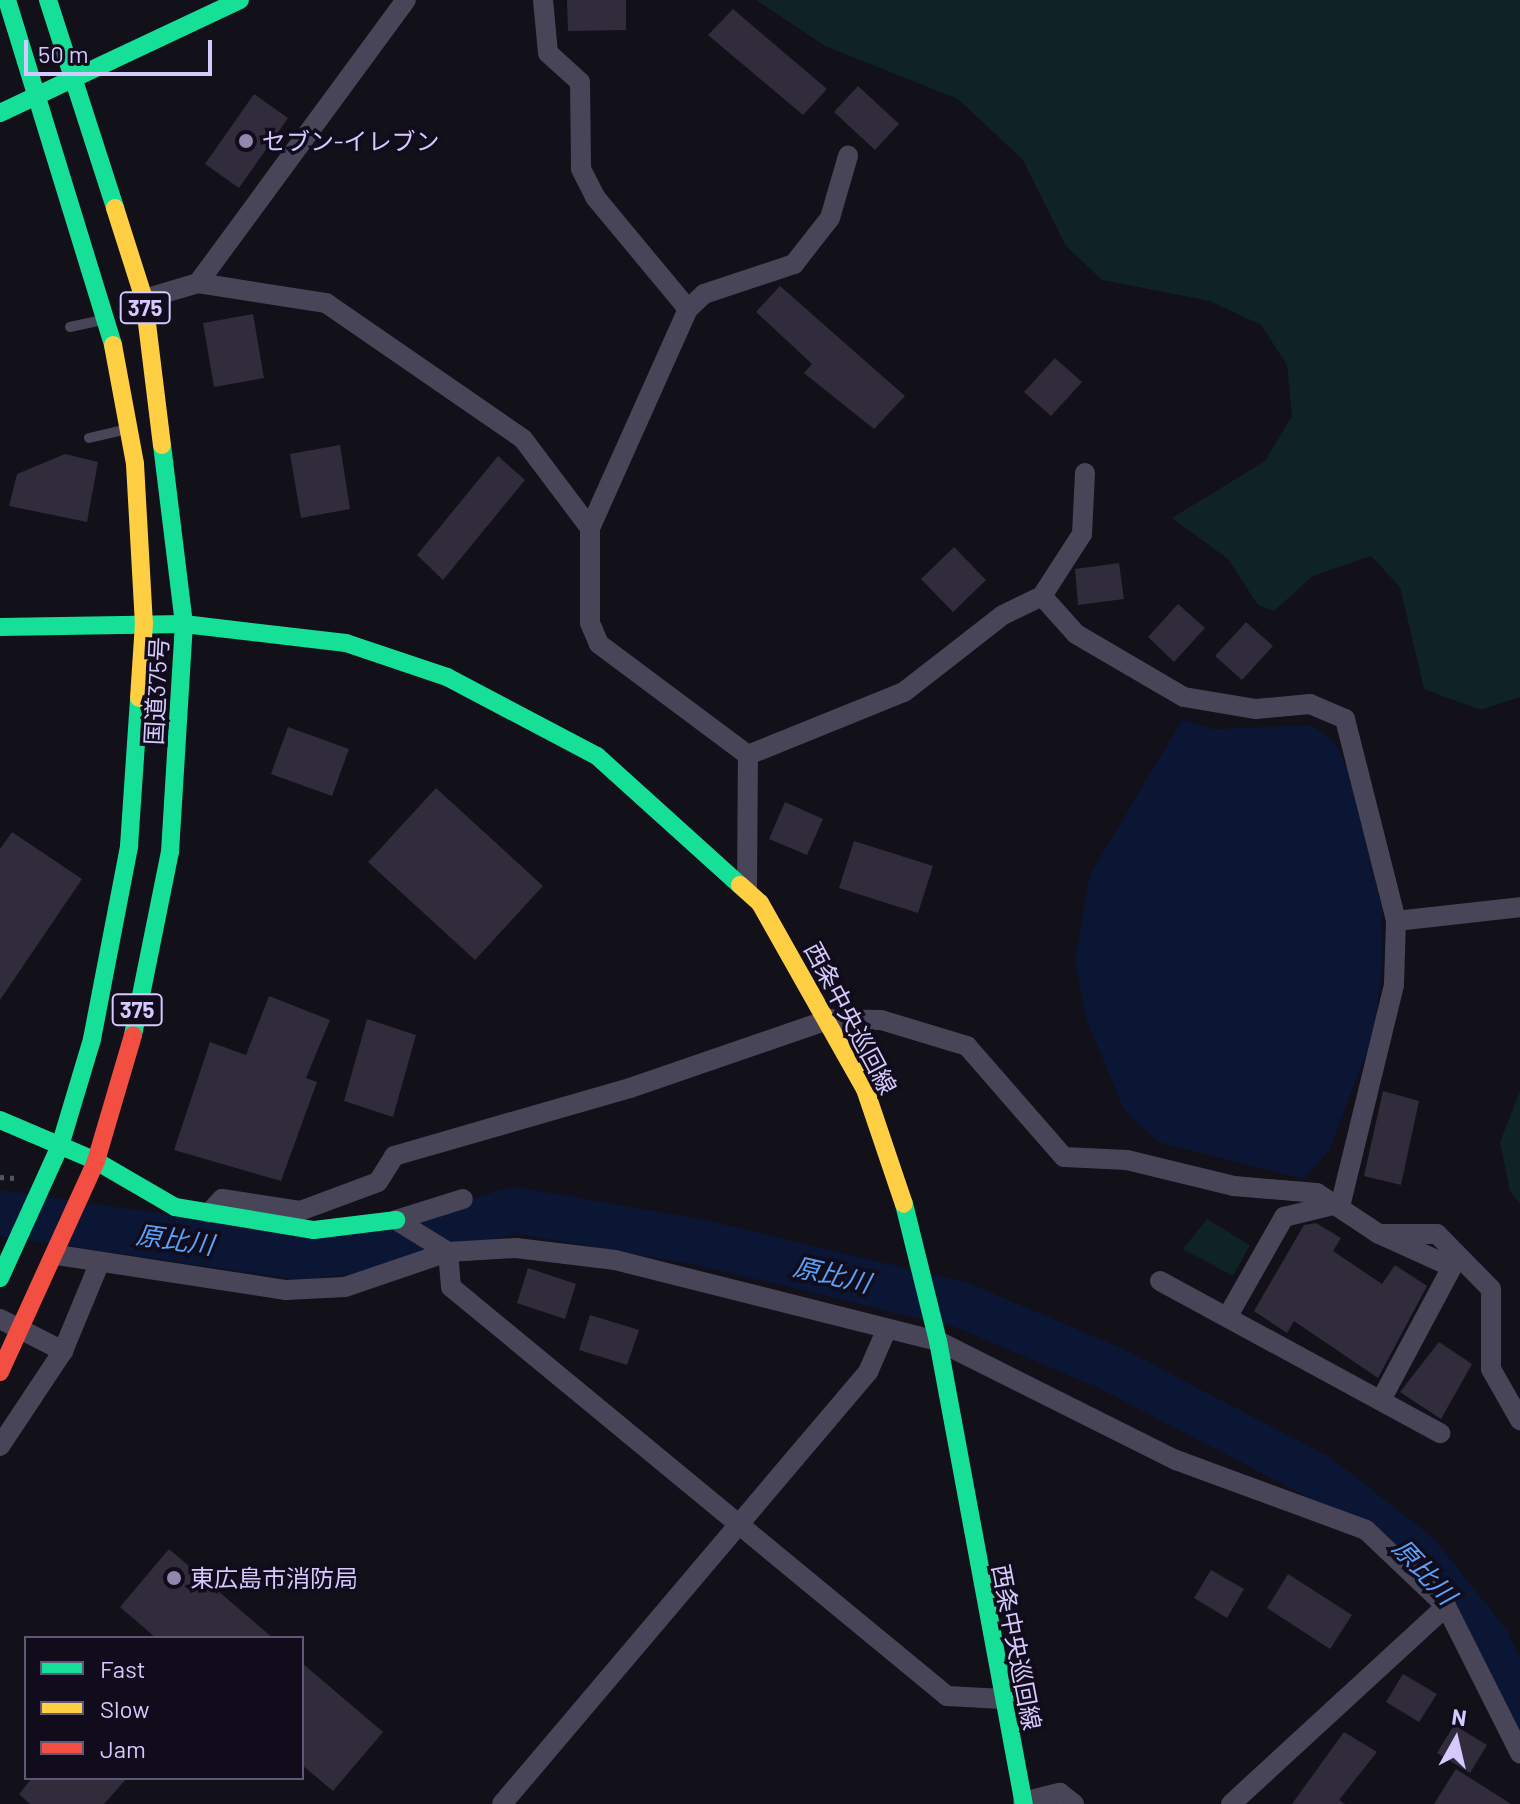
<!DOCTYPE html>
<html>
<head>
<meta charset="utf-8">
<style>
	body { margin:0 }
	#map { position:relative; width:1520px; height:1804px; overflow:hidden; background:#121018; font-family:Barlow,"Noto Sans JP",sans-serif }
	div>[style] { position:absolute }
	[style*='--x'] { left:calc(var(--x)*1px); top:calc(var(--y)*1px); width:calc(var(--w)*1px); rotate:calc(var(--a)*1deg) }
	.green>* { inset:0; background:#0f2224 }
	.water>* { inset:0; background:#0b1534 }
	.river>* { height:46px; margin:-23px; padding:0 23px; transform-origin:23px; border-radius:23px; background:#0b1534 }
	.building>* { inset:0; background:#302c3c }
	.path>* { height:5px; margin-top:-2.5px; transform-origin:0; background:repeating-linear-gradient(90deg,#4c5764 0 4px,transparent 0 10px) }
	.lane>* { height:10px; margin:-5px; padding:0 5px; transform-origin:5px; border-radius:5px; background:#484559 }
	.street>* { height:20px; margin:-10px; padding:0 10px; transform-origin:10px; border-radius:10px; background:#484559 }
	.fast>* { height:18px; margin:-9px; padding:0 9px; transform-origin:9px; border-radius:9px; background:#16e098 }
	.slow>* { height:18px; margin:-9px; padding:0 9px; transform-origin:9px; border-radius:9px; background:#ffcf43 }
	.jam>* { height:18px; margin:-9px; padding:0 9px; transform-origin:9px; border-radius:9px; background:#f24e42 }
	.dots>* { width:22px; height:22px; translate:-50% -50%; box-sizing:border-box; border:4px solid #100c1c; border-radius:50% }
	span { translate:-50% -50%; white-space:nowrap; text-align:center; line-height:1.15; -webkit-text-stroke:7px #100c1c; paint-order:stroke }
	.shield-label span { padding:2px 6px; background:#100c1c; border:2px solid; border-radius:6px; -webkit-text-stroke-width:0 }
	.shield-label { font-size:22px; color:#d4cafd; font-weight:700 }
	.poi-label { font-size:24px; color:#d4cafd }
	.left { translate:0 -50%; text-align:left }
	.street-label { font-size:24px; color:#d4cafd }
	.water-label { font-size:26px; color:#5ca1f9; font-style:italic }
	.legend { position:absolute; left:24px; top:1636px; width:280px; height:144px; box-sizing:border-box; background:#100c1c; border:2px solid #5e5876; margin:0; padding:10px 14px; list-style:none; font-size:24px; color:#d4cafd }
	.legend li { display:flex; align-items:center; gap:16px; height:40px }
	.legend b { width:40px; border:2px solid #5e5876 }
	.north { position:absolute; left:1416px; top:1700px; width:80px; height:80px; -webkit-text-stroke:6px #100c1c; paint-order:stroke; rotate:8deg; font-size:22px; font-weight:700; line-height:32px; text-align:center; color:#d4cafd }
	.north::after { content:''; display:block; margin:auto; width:28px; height:36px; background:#d4cafd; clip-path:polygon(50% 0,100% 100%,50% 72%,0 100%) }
	.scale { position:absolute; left:24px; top:40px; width:188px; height:36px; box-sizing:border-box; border:4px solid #d4cafd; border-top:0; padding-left:10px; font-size:24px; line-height:28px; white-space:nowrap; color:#d4cafd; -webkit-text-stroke:6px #100c1c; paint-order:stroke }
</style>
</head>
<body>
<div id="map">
	<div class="green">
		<div style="clip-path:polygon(756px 0,1520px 0,1520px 697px,1480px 710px,1424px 689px,1400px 587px,1371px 556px,1313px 576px,1274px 611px,1258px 605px,1228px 559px,1172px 518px,1265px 461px,1292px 416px,1287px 365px,1261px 325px,1210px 301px,1102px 280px,1066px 246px,1023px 160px,958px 99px,825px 46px)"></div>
		<div style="clip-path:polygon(1520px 1091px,1520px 1204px,1510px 1191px,1500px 1142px)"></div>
		<div style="clip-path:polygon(1207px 1219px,1250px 1245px,1233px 1276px,1183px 1249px)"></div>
	</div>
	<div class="water">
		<div style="clip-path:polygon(1182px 720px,1214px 729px,1311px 725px,1334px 741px,1350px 774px,1382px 909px,1383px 959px,1374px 1033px,1329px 1151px,1303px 1179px,1158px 1142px,1124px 1110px,1086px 1019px,1075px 960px,1090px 874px)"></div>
	</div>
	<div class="river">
		<div style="--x:0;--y:1213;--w:303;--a:8.3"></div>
		<div style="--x:300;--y:1257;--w:93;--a:-7.4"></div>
		<div style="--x:392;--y:1245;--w:127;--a:-16"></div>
		<div style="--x:514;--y:1210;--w:188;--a:9.8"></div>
		<div style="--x:699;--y:1242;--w:270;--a:13.5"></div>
		<div style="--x:962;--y:1305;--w:163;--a:23.1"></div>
		<div style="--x:1112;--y:1369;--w:231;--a:27.6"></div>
		<div style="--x:1317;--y:1476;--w:128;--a:38"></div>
		<div style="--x:1418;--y:1555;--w:112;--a:51.5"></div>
		<div style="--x:1488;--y:1643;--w:80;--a:66.3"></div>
	</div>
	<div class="building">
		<div style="clip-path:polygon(567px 0,626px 0,626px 30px,568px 31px)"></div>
		<div style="clip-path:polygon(733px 9px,827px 89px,803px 115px,708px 35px)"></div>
		<div style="clip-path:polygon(858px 86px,899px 124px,875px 150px,834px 112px)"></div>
		<div style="clip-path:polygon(254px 94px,288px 118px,239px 188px,205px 164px)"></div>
		<div style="clip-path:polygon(780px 286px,905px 396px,874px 429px,804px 373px,812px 364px,756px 312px)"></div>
		<div style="clip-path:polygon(253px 314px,264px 378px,214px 387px,203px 323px)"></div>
		<div style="clip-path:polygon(1055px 358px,1082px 382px,1051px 416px,1024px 392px)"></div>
		<div style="clip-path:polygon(340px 445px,350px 509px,301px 518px,290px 454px)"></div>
		<div style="clip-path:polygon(65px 454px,98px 462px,87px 522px,9px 506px,17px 474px)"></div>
		<div style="clip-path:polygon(498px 456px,525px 480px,443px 580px,417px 555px)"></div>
		<div style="clip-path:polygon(954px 547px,986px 580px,953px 612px,921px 579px)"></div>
		<div style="clip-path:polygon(1119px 563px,1124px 599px,1078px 605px,1075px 569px)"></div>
		<div style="clip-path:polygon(1178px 604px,1205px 628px,1174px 662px,1148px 637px)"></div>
		<div style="clip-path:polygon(1246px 622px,1273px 646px,1242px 680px,1215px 656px)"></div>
		<div style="clip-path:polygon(288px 727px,349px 749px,332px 796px,271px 774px)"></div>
		<div style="clip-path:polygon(436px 788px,543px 886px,475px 960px,368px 862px)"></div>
		<div style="clip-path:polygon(785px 802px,823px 819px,807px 855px,769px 839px)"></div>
		<div style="clip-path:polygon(12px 832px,82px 879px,0 1000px,0 849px)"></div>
		<div style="clip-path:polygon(854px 841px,933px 866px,918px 913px,839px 888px)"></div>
		<div style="clip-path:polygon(269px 996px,330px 1020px,306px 1078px,317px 1082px,281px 1181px,174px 1150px,210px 1042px,246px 1055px)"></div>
		<div style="clip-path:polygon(367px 1019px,416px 1035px,393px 1117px,344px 1101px)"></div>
		<div style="clip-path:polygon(1383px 1091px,1419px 1101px,1401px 1185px,1364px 1176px)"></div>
		<div style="clip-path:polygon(1316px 1223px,1341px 1238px,1333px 1251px,1382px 1284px,1395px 1265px,1427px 1286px,1378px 1378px,1294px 1321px,1287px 1333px,1254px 1311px,1304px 1225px)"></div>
		<div style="clip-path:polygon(528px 1268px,576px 1284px,565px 1319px,517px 1303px)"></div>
		<div style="clip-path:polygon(590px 1315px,639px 1330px,627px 1365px,579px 1350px)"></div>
		<div style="clip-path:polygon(1439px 1342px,1472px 1364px,1441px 1419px,1400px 1392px)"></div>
		<div style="clip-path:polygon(169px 1549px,273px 1638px,156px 1638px,120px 1607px)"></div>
		<div style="clip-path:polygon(1211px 1570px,1244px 1589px,1227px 1618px,1194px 1598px)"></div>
		<div style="clip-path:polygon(1288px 1574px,1352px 1615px,1330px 1649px,1267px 1608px)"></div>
		<div style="clip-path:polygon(302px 1663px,383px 1732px,333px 1791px,302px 1765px)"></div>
		<div style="clip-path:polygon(1403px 1674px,1437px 1694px,1419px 1722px,1386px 1702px)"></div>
		<div style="clip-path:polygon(1454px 1725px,1487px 1745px,1470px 1773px,1437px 1753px)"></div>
		<div style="clip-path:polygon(1344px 1732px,1377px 1752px,1339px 1800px,1345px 1804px,1292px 1804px)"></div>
		<div style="clip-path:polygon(1456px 1769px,1511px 1804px,1434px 1804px)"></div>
		<div style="clip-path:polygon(32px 1778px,127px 1778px,104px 1804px,30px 1804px,19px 1794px)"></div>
	</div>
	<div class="path">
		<div style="--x:0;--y:1177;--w:15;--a:4"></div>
	</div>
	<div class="lane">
		<div style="--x:70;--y:327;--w:35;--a:-12"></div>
		<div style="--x:89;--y:438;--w:36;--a:-13"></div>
	</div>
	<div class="street">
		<div style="--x:543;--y:0;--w:53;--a:84.6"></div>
		<div style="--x:548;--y:53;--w:43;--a:42.2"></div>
		<div style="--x:580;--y:82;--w:87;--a:89.3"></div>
		<div style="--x:581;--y:169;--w:31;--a:63"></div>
		<div style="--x:595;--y:197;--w:146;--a:50.3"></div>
		<div style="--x:688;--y:309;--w:240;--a:114.1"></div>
		<div style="--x:590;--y:528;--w:95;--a:90"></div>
		<div style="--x:590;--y:623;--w:23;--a:67"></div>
		<div style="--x:599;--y:644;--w:186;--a:36.7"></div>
		<div style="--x:198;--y:283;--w:351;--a:-53.7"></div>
		<div style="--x:144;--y:299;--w:56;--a:-16.5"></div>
		<div style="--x:198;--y:283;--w:130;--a:8.9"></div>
		<div style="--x:326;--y:303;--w:239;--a:34.6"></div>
		<div style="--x:523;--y:439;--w:111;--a:53"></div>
		<div style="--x:688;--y:309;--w:22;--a:-43"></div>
		<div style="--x:704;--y:294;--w:95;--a:-18.4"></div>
		<div style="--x:794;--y:264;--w:58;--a:-52"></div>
		<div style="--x:830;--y:218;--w:65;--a:-73.8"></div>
		<div style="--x:1042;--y:596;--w:74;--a:-57.2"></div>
		<div style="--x:1082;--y:534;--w:61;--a:-87.2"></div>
		<div style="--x:748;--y:755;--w:168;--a:-22"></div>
		<div style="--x:904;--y:692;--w:125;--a:-37.9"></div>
		<div style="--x:1003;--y:615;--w:43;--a:-26"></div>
		<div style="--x:1042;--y:596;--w:51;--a:48.2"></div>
		<div style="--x:1076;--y:634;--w:125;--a:30.3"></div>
		<div style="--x:1184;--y:697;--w:73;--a:9.5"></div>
		<div style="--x:1256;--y:709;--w:54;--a:-5.3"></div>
		<div style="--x:1310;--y:704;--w:38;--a:23"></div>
		<div style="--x:1345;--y:719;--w:208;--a:75.8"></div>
		<div style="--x:1396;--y:921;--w:64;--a:91.8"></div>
		<div style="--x:1394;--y:985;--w:224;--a:103.7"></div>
		<div style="--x:747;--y:890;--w:135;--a:-89.6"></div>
		<div style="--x:1396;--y:921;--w:125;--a:-6.4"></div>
		<div style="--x:209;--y:1213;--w:19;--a:-47"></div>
		<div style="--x:222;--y:1199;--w:79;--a:8.7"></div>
		<div style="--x:300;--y:1211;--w:83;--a:-20.4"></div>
		<div style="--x:378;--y:1182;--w:31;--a:-58"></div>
		<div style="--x:394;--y:1156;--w:246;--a:-16.1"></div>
		<div style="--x:630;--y:1088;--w:212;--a:-19"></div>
		<div style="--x:830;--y:1019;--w:51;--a:1.1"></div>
		<div style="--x:881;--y:1020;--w:90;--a:16.8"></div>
		<div style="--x:967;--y:1046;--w:147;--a:48.9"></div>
		<div style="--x:1064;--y:1157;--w:63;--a:2.7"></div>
		<div style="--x:1127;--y:1160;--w:110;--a:13.7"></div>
		<div style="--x:1234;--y:1186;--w:83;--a:4.8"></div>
		<div style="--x:1317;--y:1193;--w:74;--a:33.5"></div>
		<div style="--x:1379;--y:1234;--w:58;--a:0"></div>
		<div style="--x:1437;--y:1234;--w:77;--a:45.5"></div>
		<div style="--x:1491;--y:1289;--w:80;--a:90"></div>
		<div style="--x:1491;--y:1369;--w:59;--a:60.4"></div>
		<div style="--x:396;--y:1220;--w:61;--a:31.6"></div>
		<div style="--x:448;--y:1252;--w:35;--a:85"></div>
		<div style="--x:451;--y:1287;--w:643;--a:39.51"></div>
		<div style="--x:947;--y:1696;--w:56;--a:3.1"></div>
		<div style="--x:396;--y:1220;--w:70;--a:-17.4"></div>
		<div style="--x:1379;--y:1234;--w:80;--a:24.3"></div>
		<div style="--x:1452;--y:1267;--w:151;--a:118.1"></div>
		<div style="--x:57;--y:1255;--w:232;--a:8.7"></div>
		<div style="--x:286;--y:1290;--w:59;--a:-2.9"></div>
		<div style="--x:345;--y:1287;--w:109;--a:-18.8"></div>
		<div style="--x:448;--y:1252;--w:68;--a:-3.4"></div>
		<div style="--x:516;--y:1248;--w:100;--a:6.9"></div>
		<div style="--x:615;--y:1260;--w:333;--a:14.1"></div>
		<div style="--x:938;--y:1341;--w:266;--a:26.6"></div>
		<div style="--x:1176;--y:1460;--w:202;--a:20.2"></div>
		<div style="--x:1366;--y:1530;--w:110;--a:43.5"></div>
		<div style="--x:1446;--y:1606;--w:165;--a:63.3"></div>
		<div style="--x:1160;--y:1281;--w:319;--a:28.5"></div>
		<div style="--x:1229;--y:1314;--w:112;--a:-60.4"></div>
		<div style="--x:1284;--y:1217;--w:59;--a:-13.8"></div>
		<div style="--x:0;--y:1319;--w:71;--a:26.9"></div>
		<div style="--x:0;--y:1446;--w:114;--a:-56.4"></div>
		<div style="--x:63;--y:1351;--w:94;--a:-67.5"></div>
		<div style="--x:1023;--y:1802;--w:38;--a:-14"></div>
		<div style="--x:1060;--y:1793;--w:18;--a:38"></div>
		<div style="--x:502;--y:1804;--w:566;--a:-49.73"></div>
		<div style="--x:868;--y:1372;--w:45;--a:-66.3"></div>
		<div style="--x:1231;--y:1804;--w:292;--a:-42.6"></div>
	</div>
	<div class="fast">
		<div style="--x:7;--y:0;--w:361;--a:72.9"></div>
		<div style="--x:48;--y:0;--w:219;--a:72.1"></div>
		<div style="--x:0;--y:113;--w:265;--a:-25.2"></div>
		<div style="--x:0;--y:627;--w:184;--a:-0.9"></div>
		<div style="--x:184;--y:624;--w:163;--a:6.7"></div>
		<div style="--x:346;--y:643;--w:107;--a:18.6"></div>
		<div style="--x:447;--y:677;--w:170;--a:27.8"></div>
		<div style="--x:597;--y:756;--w:193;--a:42.1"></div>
		<div style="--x:133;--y:1035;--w:187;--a:-78.6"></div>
		<div style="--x:170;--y:852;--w:228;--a:-86.5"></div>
		<div style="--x:184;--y:624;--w:180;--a:-97"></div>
		<div style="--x:0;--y:1120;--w:104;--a:23.1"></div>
		<div style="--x:96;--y:1161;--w:91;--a:30.2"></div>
		<div style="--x:175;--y:1207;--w:141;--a:9.4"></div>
		<div style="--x:314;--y:1230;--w:83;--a:-7"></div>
		<div style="--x:904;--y:1204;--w:141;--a:76.1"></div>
		<div style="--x:938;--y:1341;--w:471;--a:79.5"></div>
		<div style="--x:0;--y:1278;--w:145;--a:-65.6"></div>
		<div style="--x:60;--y:1146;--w:112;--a:-73.3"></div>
		<div style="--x:92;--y:1039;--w:197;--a:-79.1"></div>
		<div style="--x:129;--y:846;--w:148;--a:-86.1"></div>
	</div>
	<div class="slow">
		<div style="--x:115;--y:208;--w:96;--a:72.3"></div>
		<div style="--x:144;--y:299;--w:147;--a:83"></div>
		<div style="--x:113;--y:345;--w:121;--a:79.5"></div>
		<div style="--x:135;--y:464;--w:159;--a:86.8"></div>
		<div style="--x:144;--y:623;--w:75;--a:93.8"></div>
		<div style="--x:740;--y:885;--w:27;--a:42"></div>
		<div style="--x:760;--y:903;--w:214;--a:60.6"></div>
		<div style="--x:865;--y:1089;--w:121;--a:71.3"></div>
	</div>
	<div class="jam">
		<div style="--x:0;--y:1372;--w:232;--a:-65.5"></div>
		<div style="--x:96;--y:1161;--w:131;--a:-73.6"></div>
	</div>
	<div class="dots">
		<div style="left:246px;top:141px;background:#9089ad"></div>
		<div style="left:174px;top:1578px;background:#9089ad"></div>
	</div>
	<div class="shield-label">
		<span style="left:145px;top:308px">375</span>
		<span style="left:137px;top:1010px">375</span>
	</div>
	<div class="poi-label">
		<span class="left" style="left:262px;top:141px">セブン-イレブン</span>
		<span class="left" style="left:190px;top:1578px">東広島市消防局</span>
	</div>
	<div class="street-label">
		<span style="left:156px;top:691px;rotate:-87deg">国道375号</span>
		<span style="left:851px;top:1018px;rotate:62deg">西条中央巡回線</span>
		<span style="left:1017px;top:1647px;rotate:79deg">西条中央巡回線</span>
	</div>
	<div class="water-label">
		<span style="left:175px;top:1239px;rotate:8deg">原比川</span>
		<span style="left:832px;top:1274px;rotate:13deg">原比川</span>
		<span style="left:1425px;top:1571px;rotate:47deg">原比川</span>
	</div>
	<ul class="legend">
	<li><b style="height:10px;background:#16e098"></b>Fast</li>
	<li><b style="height:10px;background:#ffcf43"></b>Slow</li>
	<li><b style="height:10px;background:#f24e42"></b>Jam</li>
	</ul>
	<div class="north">N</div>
	<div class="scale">50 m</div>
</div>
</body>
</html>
